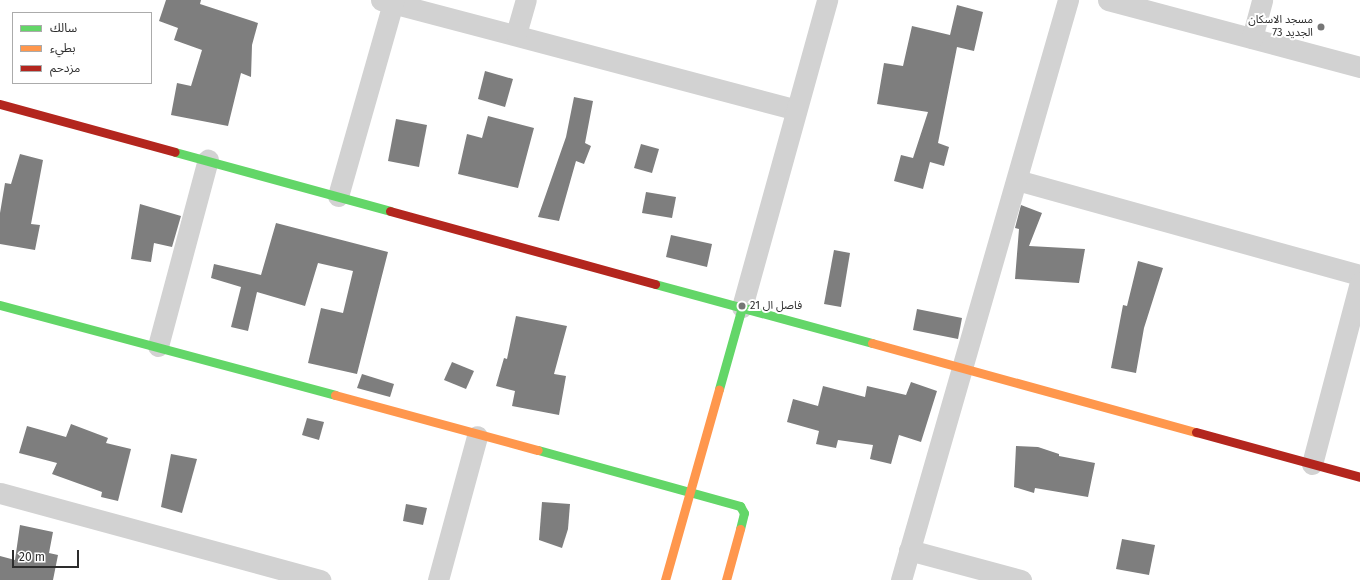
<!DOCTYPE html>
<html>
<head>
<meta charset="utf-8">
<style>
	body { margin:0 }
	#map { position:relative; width:1360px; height:580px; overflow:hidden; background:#fff; font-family:"Fira Sans","Noto Sans Arabic",sans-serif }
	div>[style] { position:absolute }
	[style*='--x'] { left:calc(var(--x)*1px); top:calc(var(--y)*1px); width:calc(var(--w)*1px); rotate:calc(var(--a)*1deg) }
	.building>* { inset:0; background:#7e7e7e }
	.street>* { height:21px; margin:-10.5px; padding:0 10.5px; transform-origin:10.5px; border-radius:10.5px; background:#d2d2d2 }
	.fast>* { height:9px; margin:-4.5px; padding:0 4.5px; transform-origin:4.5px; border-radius:4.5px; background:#63d668 }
	.slow>* { height:9px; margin:-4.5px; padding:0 4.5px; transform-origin:4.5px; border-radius:4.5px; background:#ff974d }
	.jam>* { height:9px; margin:-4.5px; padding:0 4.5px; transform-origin:4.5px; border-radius:4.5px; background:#b3261e }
	.dots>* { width:11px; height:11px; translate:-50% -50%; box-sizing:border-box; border:2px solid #fff; border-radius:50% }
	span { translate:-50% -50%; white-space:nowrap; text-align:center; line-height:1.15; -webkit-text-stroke:4px #fff; paint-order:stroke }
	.poi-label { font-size:11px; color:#2d2d2d }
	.right { translate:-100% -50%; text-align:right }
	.left { translate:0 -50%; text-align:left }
	.legend { position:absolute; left:12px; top:12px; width:140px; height:72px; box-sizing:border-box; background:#fff; border:1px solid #ababab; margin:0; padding:5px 7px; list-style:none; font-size:12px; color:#2d2d2d }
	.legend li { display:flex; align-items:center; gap:8px; height:20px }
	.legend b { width:20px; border:1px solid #ababab }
	.scale { position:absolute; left:12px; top:550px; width:67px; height:18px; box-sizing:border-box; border:2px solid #2d2d2d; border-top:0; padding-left:5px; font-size:12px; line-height:14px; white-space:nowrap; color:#2d2d2d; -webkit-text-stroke:3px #fff; paint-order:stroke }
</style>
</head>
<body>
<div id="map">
	<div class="building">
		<div style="clip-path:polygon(166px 0,201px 0,200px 4px,258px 23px,252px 45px,251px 77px,241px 73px,228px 126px,171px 115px,177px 83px,191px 86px,202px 50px,174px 40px,178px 28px,159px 21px)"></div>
		<div style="clip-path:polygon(957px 5px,983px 12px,974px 51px,957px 47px,938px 143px,949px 147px,944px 166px,930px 162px,923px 189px,894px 181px,901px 155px,913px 158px,928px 112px,877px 104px,884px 63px,903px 66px,912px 26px,950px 35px)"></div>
		<div style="clip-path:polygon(485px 71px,513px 79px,505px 107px,478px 99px)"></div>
		<div style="clip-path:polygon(574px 97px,593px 101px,585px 143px,591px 146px,584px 164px,576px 161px,559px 221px,538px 217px,566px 137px)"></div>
		<div style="clip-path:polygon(488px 116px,534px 128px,518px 188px,458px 174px,467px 134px,482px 138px)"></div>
		<div style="clip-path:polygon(396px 119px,427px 125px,419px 167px,388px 161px)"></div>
		<div style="clip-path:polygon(641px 144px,659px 149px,652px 173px,634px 168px)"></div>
		<div style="clip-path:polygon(20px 154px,43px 160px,31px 224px,40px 225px,35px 250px,0 244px,0 213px,5px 183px,11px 184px)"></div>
		<div style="clip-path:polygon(646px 192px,676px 197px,672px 218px,642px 213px)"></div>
		<div style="clip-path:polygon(140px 204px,181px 216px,172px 247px,154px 243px,151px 262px,131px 259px)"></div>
		<div style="clip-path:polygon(1021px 205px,1042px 213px,1029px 246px,1085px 249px,1079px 283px,1015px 279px,1019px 229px,1015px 228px)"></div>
		<div style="clip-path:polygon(276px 223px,388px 252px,357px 374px,308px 363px,321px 308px,343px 313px,353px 271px,318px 263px,305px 306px,257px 292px,248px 331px,231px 327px,241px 287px,211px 278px,214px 264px,261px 275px)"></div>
		<div style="clip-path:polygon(671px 235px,712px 244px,707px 267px,666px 257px)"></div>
		<div style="clip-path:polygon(834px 250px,850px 253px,841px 307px,824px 304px)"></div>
		<div style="clip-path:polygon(1138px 261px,1163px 268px,1144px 328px,1136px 373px,1111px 368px,1123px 305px,1127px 306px)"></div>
		<div style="clip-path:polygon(917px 309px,962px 318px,958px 339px,913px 330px)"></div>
		<div style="clip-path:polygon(516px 316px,567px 326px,554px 374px,566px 376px,559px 415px,512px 406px,515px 391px,496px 386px,504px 358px,507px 359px)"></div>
		<div style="clip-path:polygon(452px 362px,474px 371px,466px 389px,444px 380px)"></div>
		<div style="clip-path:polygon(362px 374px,394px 384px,390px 397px,357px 388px)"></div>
		<div style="clip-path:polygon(911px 382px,937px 391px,921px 442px,899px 435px,891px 464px,870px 459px,873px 445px,838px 440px,836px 448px,816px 444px,819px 431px,787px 422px,793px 399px,818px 406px,823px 386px,865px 397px,867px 386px,906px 395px)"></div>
		<div style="clip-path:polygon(307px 418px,324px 422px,319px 440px,302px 435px)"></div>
		<div style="clip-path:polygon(71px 424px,108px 438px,106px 443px,131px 449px,118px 501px,101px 497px,102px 492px,52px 474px,57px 463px,19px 453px,27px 426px,66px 437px)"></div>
		<div style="clip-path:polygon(1016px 446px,1038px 447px,1059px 454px,1059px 456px,1095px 463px,1088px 497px,1035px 488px,1034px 493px,1014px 487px)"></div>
		<div style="clip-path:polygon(171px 454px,197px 459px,182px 513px,161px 507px)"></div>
		<div style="clip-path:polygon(542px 502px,570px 504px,568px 529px,562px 548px,539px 540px)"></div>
		<div style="clip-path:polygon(406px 504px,427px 508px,423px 525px,403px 521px)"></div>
		<div style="clip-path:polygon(20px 525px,53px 532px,49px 553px,58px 555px,53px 580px,0 580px,0 556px,15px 560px)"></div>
		<div style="clip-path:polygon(1122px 539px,1155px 545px,1149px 575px,1116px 569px)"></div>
	</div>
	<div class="street">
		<div style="--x:381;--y:0;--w:429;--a:14.8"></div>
		<div style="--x:1108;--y:0;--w:261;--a:14.9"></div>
		<div style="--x:516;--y:34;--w:35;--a:-74"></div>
		<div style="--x:1252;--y:38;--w:39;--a:-75"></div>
		<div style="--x:1017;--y:180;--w:356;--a:15.5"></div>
		<div style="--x:338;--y:196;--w:201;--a:-74.1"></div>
		<div style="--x:742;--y:307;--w:319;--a:-74.5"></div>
		<div style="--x:158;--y:346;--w:193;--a:-75"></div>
		<div style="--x:1312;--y:464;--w:188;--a:-75.2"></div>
		<div style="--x:0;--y:493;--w:332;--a:15.2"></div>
		<div style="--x:909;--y:550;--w:116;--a:15"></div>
		<div style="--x:438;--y:580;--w:149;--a:-74.8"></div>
		<div style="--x:901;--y:580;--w:604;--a:-73.94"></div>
	</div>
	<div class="fast">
		<div style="--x:175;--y:152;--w:223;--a:15.3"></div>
		<div style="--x:655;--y:284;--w:225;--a:15.2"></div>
		<div style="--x:0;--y:305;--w:347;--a:15"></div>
		<div style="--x:719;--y:389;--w:85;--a:-74.3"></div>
		<div style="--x:538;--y:450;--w:210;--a:15.5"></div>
		<div style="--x:740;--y:506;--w:8;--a:60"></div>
		<div style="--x:744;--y:513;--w:16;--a:104"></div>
	</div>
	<div class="slow">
		<div style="--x:872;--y:343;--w:336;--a:15.4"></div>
		<div style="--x:335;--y:395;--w:210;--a:15.2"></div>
		<div style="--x:665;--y:580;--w:198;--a:-74.2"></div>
		<div style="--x:726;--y:580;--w:53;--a:-74.6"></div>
	</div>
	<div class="jam">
		<div style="--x:0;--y:104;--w:181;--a:15.3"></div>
		<div style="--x:390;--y:211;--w:275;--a:15.4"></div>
		<div style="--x:1196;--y:432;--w:170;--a:15.3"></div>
	</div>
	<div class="dots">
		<div style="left:1321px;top:27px;background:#767676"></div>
		<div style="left:742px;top:306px;background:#767676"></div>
	</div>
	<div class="poi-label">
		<span class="right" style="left:1313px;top:27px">مسجد الاسكان<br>الجديد 73</span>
		<span class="left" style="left:750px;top:306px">فاصل ال 21</span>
	</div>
	<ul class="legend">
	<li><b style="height:5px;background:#63d668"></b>سالك</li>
	<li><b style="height:5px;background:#ff974d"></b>بطيء</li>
	<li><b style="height:5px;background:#b3261e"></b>مزدحم</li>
	</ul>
	<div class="scale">20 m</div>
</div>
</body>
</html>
